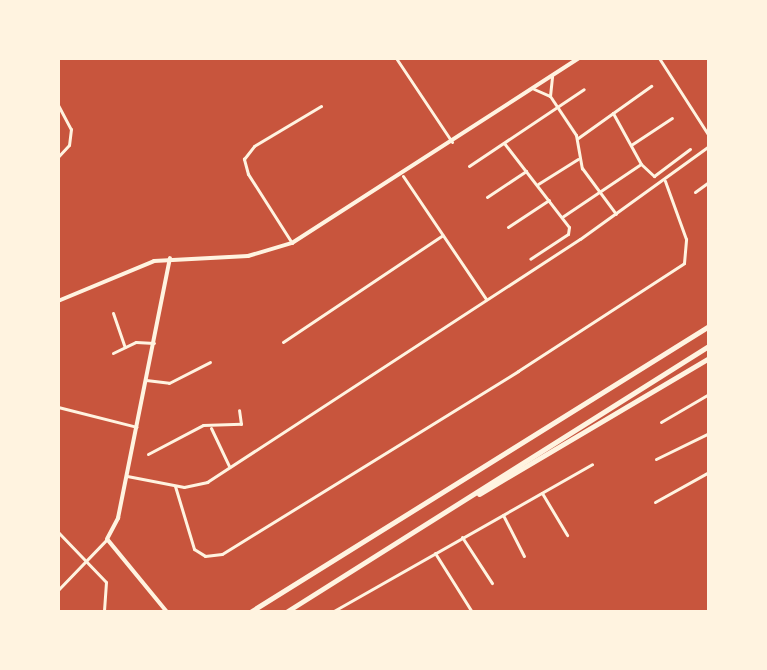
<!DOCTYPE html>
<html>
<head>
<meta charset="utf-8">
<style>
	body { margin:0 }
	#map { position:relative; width:767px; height:670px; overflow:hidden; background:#c8553d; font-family:"Source Serif 4",serif }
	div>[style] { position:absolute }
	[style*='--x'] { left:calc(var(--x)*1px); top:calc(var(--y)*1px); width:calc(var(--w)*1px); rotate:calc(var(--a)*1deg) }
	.minor>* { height:3px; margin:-1.5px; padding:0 1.5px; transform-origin:1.5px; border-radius:1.5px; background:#fff3e0 }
	.tertiary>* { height:4px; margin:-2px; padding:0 2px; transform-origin:2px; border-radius:2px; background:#fff3e0 }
	.motorway>* { height:5px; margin:-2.5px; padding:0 2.5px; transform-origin:2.5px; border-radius:2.5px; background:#fff3e0 }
	span { translate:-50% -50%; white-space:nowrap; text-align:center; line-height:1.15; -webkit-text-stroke:8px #fff3e0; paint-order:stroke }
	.frame { position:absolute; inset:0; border:60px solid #fff3e0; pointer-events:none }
</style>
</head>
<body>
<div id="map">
	<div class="minor">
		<div style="--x:396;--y:58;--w:101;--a:56.3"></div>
		<div style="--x:659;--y:58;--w:93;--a:57.3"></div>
		<div style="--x:534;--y:89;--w:17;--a:24"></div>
		<div style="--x:550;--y:96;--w:47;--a:56.3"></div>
		<div style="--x:576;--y:135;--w:34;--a:80"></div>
		<div style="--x:582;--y:168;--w:57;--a:53.5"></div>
		<div style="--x:550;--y:96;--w:20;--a:-84"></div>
		<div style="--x:58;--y:105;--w:27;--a:62"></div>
		<div style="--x:71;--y:129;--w:16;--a:97"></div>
		<div style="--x:69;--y:145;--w:16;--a:133"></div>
		<div style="--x:578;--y:138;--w:43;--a:-35.5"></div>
		<div style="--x:504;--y:143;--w:106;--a:52.3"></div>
		<div style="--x:569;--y:227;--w:7;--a:98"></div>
		<div style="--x:568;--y:234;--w:45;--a:146.7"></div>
		<div style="--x:631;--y:145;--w:49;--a:-33.4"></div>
		<div style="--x:641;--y:164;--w:58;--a:-118.8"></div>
		<div style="--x:613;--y:113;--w:47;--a:-35.4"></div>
		<div style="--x:469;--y:166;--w:138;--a:-33.8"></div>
		<div style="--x:403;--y:176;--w:148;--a:56"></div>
		<div style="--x:538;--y:184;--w:47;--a:-32"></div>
		<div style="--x:695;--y:192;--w:17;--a:-36"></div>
		<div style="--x:487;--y:197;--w:47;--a:-33.7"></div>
		<div style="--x:562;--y:217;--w:95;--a:-33.9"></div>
		<div style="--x:641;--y:164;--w:18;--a:43"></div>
		<div style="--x:654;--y:176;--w:45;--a:-36.9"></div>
		<div style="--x:508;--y:227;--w:49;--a:-33.4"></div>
		<div style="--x:708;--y:228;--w:1;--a:-45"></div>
		<div style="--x:292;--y:243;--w:82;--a:-122.5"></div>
		<div style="--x:248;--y:174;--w:16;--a:-105"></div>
		<div style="--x:244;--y:159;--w:16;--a:-52"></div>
		<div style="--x:254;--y:146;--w:78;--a:-30.8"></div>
		<div style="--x:113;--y:313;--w:36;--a:71"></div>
		<div style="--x:283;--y:342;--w:192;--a:-33.8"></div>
		<div style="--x:113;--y:353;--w:25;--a:-26"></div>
		<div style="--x:136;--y:342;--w:18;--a:3"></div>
		<div style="--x:146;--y:380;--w:23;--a:7"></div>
		<div style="--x:169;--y:383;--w:46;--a:-27.1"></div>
		<div style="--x:58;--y:407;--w:81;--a:14.2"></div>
		<div style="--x:661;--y:422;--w:56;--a:-30.3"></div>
		<div style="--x:211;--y:428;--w:42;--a:64.7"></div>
		<div style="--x:148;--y:454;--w:62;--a:-27.8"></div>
		<div style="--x:203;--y:425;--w:38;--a:-2"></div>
		<div style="--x:241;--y:424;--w:14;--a:-98"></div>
		<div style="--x:656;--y:459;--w:59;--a:-26.1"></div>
		<div style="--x:127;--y:476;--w:58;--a:10.9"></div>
		<div style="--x:184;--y:487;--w:24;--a:-12"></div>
		<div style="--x:207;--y:482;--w:445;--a:-33.1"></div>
		<div style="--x:580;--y:239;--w:159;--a:-35.8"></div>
		<div style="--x:175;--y:486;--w:66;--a:73.2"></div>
		<div style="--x:194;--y:549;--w:13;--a:32"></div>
		<div style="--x:205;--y:556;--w:17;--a:-7"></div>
		<div style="--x:222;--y:554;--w:348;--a:-31.7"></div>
		<div style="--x:518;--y:371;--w:198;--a:-33"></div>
		<div style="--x:684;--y:263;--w:24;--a:-85"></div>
		<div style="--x:686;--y:239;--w:62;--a:-109.9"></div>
		<div style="--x:542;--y:493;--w:49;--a:59.2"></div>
		<div style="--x:655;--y:502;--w:62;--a:-29.1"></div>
		<div style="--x:503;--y:515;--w:46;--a:62.9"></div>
		<div style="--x:58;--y:532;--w:69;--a:46.2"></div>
		<div style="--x:106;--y:582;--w:30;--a:94"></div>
		<div style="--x:462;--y:537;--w:55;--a:56.9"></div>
		<div style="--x:435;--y:553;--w:70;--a:57.9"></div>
		<div style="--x:58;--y:590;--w:71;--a:-46.1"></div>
		<div style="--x:332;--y:612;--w:299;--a:-29.6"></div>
	</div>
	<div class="tertiary">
		<div style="--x:58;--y:301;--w:104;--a:-22.6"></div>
		<div style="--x:154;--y:261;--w:94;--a:-3"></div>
		<div style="--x:248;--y:256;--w:46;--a:-16.5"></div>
		<div style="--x:292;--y:243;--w:341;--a:-32.8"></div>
		<div style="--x:167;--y:612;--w:94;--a:-129.4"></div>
		<div style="--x:107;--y:539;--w:24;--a:-62"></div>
		<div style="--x:118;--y:518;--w:265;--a:-78.7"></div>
	</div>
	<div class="motorway">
		<div style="--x:479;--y:494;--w:267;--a:-30.6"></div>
		<div style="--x:250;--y:612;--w:541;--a:-31.93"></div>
		<div style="--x:286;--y:612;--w:500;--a:-32.2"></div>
	</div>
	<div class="frame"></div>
</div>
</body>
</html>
